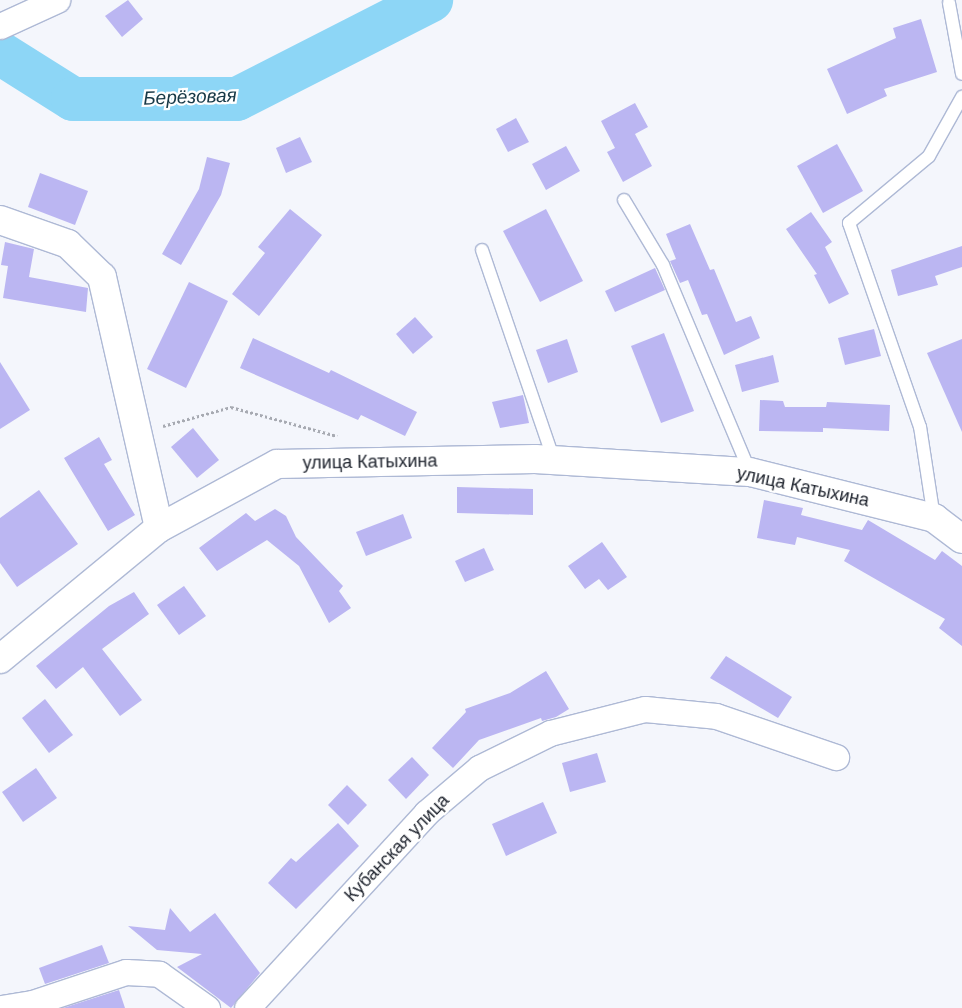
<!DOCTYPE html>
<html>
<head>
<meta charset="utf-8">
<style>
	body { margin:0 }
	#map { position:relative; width:962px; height:1008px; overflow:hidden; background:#f4f6fc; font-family:Arial,sans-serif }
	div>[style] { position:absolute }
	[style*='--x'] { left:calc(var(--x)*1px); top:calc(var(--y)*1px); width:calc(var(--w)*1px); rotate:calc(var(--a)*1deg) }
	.river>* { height:44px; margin:-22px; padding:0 22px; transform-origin:22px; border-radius:22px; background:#8dd6f6 }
	.building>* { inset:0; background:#bbb6f2 }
	.path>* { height:3px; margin-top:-1.5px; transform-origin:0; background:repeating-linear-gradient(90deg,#a7aab2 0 2.5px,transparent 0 5px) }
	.roads { filter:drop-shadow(1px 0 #aeb9d5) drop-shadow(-1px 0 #aeb9d5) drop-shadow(0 1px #aeb9d5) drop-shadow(0 -1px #aeb9d5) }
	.lane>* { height:12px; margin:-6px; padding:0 6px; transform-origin:6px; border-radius:6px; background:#fff }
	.street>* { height:25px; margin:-12.5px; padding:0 12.5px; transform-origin:12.5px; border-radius:12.5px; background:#fff }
	.secondary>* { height:28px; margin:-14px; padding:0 14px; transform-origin:14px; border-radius:14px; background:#fff }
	span { translate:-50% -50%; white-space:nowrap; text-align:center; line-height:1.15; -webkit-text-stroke:4.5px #fff; paint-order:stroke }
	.street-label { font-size:18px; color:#212630 }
	.water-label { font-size:19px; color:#173947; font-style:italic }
</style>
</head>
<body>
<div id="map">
	<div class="river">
		<div style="--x:0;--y:53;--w:86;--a:32.2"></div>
		<div style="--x:73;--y:99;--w:164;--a:0"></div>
		<div style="--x:237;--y:99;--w:218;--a:-27"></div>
	</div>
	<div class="building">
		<div style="clip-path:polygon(128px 0,143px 19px,122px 37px,105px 16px)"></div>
		<div style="clip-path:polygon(921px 19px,937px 72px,884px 89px,887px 96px,847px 114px,827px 69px,896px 38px,893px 28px)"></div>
		<div style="clip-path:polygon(635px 103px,648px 127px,635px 134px,652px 166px,623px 182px,607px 152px,615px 148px,601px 121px)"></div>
		<div style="clip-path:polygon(516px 118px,529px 142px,508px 152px,496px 129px)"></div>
		<div style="clip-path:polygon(300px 137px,312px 162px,286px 173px,276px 148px)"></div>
		<div style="clip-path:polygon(837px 144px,863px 191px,823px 213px,797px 166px)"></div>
		<div style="clip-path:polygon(566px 146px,580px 171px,546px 190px,532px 164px)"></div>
		<div style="clip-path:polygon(207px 157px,230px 163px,221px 195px,181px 265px,162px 254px,199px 189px)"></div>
		<div style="clip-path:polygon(40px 173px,88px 191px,75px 225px,28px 207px)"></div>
		<div style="clip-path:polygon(290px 209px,322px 235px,259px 316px,232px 294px,265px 253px,258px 247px)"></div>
		<div style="clip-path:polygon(546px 209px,583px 281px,540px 302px,503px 231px)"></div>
		<div style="clip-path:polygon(811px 212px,832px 242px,825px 247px,849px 294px,829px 304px,814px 275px,817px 274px,786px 229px)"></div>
		<div style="clip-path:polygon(690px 224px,710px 270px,714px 269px,736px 322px,751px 316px,760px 338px,724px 355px,707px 314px,702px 315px,688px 280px,680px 283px,670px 261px,676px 259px,666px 234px)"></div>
		<div style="clip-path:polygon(5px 242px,34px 249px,29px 277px,88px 288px,86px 312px,3px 298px,8px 266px,1px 265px)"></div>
		<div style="clip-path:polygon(962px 246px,962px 267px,935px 276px,938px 285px,898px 296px,891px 270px)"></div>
		<div style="clip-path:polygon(655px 268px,665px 290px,615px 312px,605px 291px)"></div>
		<div style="clip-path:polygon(189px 282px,228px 301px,186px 388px,147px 369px)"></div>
		<div style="clip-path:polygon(415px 317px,433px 337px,413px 354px,396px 334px)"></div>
		<div style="clip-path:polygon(874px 329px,881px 356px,845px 365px,838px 338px)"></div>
		<div style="clip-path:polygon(664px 333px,694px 411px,661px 423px,631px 346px)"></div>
		<div style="clip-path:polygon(253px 338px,329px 373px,331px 370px,417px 412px,405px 436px,361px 415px,358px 420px,240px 368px)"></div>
		<div style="clip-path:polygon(567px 339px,578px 372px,548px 383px,536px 350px)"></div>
		<div style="clip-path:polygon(962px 339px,962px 432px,927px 353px)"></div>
		<div style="clip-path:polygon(773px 355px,779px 382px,742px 392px,735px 365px)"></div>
		<div style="clip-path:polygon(0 362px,30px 410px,0 429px)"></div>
		<div style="clip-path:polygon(523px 395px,529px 423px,500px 428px,492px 402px)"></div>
		<div style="clip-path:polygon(760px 400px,783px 401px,785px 407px,826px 407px,827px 402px,890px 405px,889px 431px,823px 428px,823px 432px,759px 431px)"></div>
		<div style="clip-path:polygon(193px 428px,219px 460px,197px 478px,171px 447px)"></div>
		<div style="clip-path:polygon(99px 437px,112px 460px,104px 464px,135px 515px,108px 531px,64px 458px)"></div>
		<div style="clip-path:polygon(457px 487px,533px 489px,533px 515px,457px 513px)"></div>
		<div style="clip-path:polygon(39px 490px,78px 544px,17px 587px,0 563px,0 518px)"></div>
		<div style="clip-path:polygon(764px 500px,803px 508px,801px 515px,862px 530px,868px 520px,935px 560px,942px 551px,962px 566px,962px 646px,939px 628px,945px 619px,844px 561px,850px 550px,797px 537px,795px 545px,757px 538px)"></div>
		<div style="clip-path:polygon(275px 509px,286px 516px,296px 537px,343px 586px,339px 591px,351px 608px,329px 623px,299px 566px,267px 540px,217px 571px,199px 548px,246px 513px,255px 521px)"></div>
		<div style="clip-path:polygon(403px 514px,412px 538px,366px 556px,356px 532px)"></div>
		<div style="clip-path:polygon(602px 542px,627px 577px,608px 590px,599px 579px,585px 589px,568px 566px)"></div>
		<div style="clip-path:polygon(484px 548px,494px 570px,465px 582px,455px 561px)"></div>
		<div style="clip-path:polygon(184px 586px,206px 616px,179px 635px,157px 605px)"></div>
		<div style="clip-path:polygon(134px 592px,149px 614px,102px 649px,142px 700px,120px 716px,83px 667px,56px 689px,36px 666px,109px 606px)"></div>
		<div style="clip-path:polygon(726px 656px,792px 697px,778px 718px,710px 678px)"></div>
		<div style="clip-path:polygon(546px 671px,569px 709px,556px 717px,542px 721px,541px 718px,479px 740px,453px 768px,432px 748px,466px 712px,465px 709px,510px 693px)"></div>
		<div style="clip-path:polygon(45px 699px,73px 735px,49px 753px,22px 718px)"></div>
		<div style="clip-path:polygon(597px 753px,606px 782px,570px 792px,562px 763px)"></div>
		<div style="clip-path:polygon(412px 757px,429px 775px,406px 799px,388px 780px)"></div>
		<div style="clip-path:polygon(36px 768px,57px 798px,23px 822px,2px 792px)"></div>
		<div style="clip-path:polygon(347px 785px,367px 805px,348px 825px,328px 805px)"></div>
		<div style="clip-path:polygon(543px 802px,557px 833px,506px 856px,492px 824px)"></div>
		<div style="clip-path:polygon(338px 823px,359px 846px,296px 909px,268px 883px,291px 858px,296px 862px)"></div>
		<div style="clip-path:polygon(170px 908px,190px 932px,215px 913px,260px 973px,231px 1008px,177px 967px,202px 954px,157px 950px,128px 926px,165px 930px)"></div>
		<div style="clip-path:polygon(102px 945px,109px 963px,45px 984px,39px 968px)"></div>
		<div style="clip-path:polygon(119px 990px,125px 1008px,63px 1008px)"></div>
	</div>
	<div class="path">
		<div style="--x:163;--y:426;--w:71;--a:-15.6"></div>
		<div style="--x:231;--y:407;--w:110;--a:15.3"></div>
	</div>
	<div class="roads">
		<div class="lane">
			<div style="--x:949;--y:3;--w:72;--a:79.6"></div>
			<div style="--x:624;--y:200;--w:76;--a:59"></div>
			<div style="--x:663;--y:265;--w:225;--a:67.2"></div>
			<div style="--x:482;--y:250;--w:222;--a:71.1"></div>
			<div style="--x:934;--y:518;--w:92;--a:-98.7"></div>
			<div style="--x:920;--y:427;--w:216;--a:-109.2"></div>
			<div style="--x:849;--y:223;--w:104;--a:-39.9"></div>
			<div style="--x:929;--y:156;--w:68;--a:-60.8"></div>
		</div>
		<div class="street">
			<div style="--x:0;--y:26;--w:63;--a:-24.5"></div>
			<div style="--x:1;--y:1008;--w:31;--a:-9"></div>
			<div style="--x:32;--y:1003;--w:99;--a:-18.3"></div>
			<div style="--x:126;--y:972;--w:33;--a:3"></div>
			<div style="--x:159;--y:974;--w:59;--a:35.3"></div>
			<div style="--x:247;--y:1008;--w:265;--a:-47.4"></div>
			<div style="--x:426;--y:813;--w:70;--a:-40.3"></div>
			<div style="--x:479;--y:768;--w:79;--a:-26.2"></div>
			<div style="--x:550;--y:733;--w:98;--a:-14.2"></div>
			<div style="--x:645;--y:709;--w:71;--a:5.6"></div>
			<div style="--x:716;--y:716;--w:127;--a:18.9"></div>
		</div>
		<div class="secondary">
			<div style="--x:0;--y:220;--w:72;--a:19.4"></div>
			<div style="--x:68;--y:244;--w:47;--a:44.1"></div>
			<div style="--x:102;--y:277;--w:257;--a:77.2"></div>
			<div style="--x:0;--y:659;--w:206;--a:-39.5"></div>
			<div style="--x:159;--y:528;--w:134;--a:-28.5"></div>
			<div style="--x:277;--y:464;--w:258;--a:-1.1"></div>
			<div style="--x:535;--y:459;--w:215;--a:3.5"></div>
			<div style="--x:750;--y:472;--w:190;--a:14"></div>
			<div style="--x:934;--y:518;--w:35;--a:37"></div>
		</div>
	</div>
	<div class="street-label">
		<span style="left:370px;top:462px;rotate:-1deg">улица Катыхина</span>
		<span style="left:803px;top:487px;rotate:12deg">улица Катыхина</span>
		<span style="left:397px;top:848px;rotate:-46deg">Кубанская улица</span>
	</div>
	<div class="water-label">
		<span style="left:190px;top:97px;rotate:-2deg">Берёзовая</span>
	</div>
</div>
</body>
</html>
